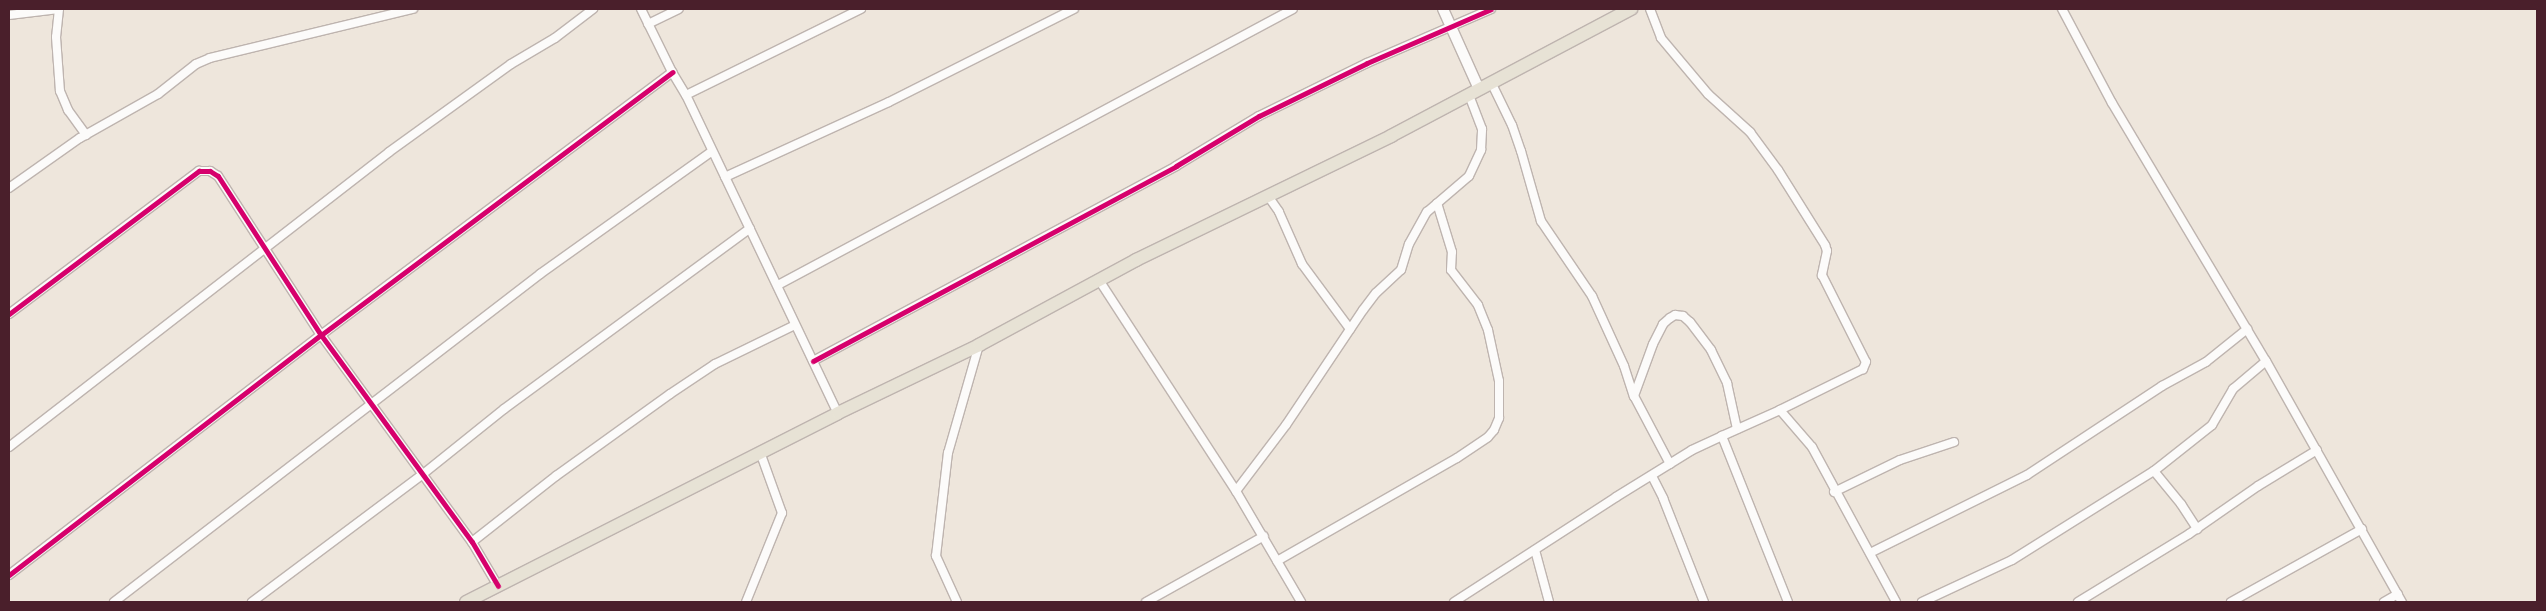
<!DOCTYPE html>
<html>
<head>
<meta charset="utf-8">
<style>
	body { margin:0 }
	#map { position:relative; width:2546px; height:611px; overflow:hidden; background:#eee6dc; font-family:Delius,sans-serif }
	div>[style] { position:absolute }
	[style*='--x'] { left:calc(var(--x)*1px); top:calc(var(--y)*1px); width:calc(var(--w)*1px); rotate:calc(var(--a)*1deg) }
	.roads { filter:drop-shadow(1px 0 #beb4af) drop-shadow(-1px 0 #beb4af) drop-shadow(0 1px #beb4af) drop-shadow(0 -1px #beb4af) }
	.minor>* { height:8px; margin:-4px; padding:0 4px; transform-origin:4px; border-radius:4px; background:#fcfbfa }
	.tertiary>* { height:10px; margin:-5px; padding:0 5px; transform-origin:5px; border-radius:5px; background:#fcfbfa }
	.primary>* { height:12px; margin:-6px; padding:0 6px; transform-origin:6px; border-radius:6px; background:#e7e2d5 }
	.cycleway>* { height:5px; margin:-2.5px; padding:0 2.5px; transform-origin:2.5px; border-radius:2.5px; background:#d6006c }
	span { translate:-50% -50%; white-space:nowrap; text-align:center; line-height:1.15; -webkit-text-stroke:4px #f7f3e8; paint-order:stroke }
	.frame { position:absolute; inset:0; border:10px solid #4a1f2b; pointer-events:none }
</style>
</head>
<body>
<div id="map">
	<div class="roads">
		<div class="minor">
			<div style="--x:59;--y:9;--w:28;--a:96"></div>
			<div style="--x:56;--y:37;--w:54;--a:85.8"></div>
			<div style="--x:60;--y:91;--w:21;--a:67"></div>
			<div style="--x:68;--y:110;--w:31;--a:54"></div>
			<div style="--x:641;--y:9;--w:70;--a:63.8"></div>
			<div style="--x:672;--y:72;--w:27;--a:59"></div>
			<div style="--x:686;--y:95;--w:352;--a:64.5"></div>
			<div style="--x:1650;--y:9;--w:31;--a:69"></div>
			<div style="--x:1661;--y:38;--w:73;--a:50"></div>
			<div style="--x:1708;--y:94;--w:57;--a:42.1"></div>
			<div style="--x:1750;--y:132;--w:47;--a:53.6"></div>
			<div style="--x:1778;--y:170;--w:89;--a:57.9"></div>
			<div style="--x:1825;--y:245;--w:6;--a:72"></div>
			<div style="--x:1827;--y:251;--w:25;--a:102"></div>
			<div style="--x:1822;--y:275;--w:97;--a:63.2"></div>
			<div style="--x:1866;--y:362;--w:8;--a:113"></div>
			<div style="--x:1863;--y:369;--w:93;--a:153.7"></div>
			<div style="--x:2062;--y:9;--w:106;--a:62"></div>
			<div style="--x:2112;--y:103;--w:300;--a:59.2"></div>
			<div style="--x:2266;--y:361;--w:277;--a:60.6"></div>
			<div style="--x:9;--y:15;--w:50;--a:-6.8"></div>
			<div style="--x:648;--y:24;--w:34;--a:-26"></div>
			<div style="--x:1491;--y:82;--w:48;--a:64"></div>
			<div style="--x:1512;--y:125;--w:28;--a:71"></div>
			<div style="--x:1521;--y:151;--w:73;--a:74.1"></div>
			<div style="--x:1541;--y:221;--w:91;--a:55.8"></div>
			<div style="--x:1592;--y:296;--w:77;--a:65.4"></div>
			<div style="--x:1624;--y:366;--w:32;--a:72"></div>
			<div style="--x:686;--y:95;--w:195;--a:-26.2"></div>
			<div style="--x:725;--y:177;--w:180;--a:-24.6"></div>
			<div style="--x:889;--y:102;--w:207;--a:-26.7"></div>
			<div style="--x:9;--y:188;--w:87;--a:-35.2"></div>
			<div style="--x:80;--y:138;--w:90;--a:-29.4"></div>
			<div style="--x:158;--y:94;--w:48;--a:-38.3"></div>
			<div style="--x:196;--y:64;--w:15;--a:-23"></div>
			<div style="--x:210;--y:58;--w:209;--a:-13.6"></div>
			<div style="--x:1268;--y:196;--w:19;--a:55"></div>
			<div style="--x:1279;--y:212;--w:57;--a:66.1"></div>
			<div style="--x:1302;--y:264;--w:81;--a:53.6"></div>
			<div style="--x:1099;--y:280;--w:252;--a:57"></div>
			<div style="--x:1236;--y:491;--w:129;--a:59.6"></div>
			<div style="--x:778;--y:285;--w:584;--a:-28.19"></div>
			<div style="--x:9;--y:314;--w:238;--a:-37"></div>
			<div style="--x:199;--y:171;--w:11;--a:0"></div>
			<div style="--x:210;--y:171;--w:9;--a:32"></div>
			<div style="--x:218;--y:176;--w:189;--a:57.1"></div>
			<div style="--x:321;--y:335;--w:256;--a:53.9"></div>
			<div style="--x:472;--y:542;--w:51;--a:59.4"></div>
			<div style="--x:813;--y:361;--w:412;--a:-28.2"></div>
			<div style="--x:1176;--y:166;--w:97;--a:-31.1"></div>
			<div style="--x:1259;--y:116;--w:120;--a:-26.1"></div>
			<div style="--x:1367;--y:63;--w:135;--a:-23.5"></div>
			<div style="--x:9;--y:447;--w:481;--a:-37.8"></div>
			<div style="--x:389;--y:152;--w:150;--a:-35.8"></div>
			<div style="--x:511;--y:64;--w:51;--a:-30.6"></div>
			<div style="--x:555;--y:38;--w:48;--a:-37.3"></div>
			<div style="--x:1670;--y:464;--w:77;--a:-117.9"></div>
			<div style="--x:1634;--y:396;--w:55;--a:-69.9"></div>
			<div style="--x:1653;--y:344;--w:22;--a:-63"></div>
			<div style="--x:1663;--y:324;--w:9;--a:-41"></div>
			<div style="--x:1670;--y:318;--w:6;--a:-31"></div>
			<div style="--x:1675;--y:315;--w:8;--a:7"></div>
			<div style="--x:1683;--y:316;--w:9;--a:41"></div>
			<div style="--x:1690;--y:322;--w:35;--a:53"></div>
			<div style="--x:1711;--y:350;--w:37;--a:64"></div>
			<div style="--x:1727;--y:383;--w:47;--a:77.7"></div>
			<div style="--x:2154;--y:471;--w:43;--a:50.7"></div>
			<div style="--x:2181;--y:504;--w:30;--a:57"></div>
			<div style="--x:1652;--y:476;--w:25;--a:63"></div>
			<div style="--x:1663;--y:498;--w:112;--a:68.5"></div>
			<div style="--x:1236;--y:491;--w:83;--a:-52.9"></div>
			<div style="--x:1286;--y:425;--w:138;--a:-56.2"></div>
			<div style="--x:1363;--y:310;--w:21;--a:-53"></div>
			<div style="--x:1376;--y:293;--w:34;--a:-43"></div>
			<div style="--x:1401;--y:270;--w:27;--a:-73"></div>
			<div style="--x:1409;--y:244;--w:37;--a:-61"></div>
			<div style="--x:1427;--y:212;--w:55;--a:-40.6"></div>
			<div style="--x:1469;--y:176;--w:29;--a:-65"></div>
			<div style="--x:1481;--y:150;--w:21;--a:-87"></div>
			<div style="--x:1482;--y:129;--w:36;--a:-111"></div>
			<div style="--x:1834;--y:492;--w:73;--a:-25.9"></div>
			<div style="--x:1900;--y:460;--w:57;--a:-18.4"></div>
			<div style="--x:472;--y:542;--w:107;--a:-38.2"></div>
			<div style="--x:556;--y:476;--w:140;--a:-35.7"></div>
			<div style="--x:670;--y:394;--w:54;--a:-33.7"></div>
			<div style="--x:715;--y:364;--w:89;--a:-26"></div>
			<div style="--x:1535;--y:550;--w:54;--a:74.9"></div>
			<div style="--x:1870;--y:553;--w:175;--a:-26.4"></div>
			<div style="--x:2027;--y:475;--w:162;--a:-33.4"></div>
			<div style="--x:2162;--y:386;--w:50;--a:-28.6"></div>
			<div style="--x:2206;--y:362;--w:53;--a:-38.8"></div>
			<div style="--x:1277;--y:561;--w:207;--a:-29.8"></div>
			<div style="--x:1457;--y:458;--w:37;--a:-34"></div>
			<div style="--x:1488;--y:437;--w:9;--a:-49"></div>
			<div style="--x:1494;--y:430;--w:13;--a:-67"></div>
			<div style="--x:1499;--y:418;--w:37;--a:-90"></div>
			<div style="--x:1499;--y:381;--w:52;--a:-102.2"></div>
			<div style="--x:1488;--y:330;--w:27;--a:-112"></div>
			<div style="--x:1478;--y:305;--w:44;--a:-127.6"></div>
			<div style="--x:1451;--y:270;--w:18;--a:-87"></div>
			<div style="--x:1452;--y:252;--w:51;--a:-107"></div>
			<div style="--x:9;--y:575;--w:394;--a:-37.6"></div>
			<div style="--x:321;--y:335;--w:439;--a:-36.8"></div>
			<div style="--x:114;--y:602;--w:538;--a:-37.59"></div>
			<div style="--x:540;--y:274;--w:210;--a:-35.5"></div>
			<div style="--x:252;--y:602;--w:214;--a:-36.8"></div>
			<div style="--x:423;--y:474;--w:104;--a:-38.7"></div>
			<div style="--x:504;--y:409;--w:305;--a:-36.3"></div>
			<div style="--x:746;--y:602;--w:96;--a:-68"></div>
			<div style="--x:782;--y:513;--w:65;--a:-109.8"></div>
			<div style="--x:957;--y:602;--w:51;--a:-114.5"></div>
			<div style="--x:936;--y:556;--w:104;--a:-83.4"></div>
			<div style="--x:948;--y:453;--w:112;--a:-74"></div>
			<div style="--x:1146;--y:602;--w:135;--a:-29.2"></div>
			<div style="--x:1454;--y:602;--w:193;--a:-32.9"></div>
			<div style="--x:1616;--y:497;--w:89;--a:-31.7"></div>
			<div style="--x:1692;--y:450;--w:33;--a:-25"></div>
			<div style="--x:1788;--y:602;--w:179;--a:-111.7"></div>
			<div style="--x:1722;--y:436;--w:64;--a:-24.1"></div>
			<div style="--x:1780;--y:410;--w:49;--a:49.1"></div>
			<div style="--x:1812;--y:447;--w:176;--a:61.5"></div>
			<div style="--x:1922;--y:602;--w:99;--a:-25"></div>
			<div style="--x:2012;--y:560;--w:168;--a:-32.1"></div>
			<div style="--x:2154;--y:471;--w:74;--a:-38.4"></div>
			<div style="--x:2212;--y:425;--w:42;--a:-59.7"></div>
			<div style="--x:2233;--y:389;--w:43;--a:-40.3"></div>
			<div style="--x:2078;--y:602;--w:130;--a:-31.5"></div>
			<div style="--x:2189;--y:534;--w:84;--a:-34.8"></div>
			<div style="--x:2258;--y:486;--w:69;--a:-31.4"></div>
			<div style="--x:2231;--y:602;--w:150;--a:-29.1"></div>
			<div style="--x:2384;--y:602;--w:16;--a:-30"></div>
		</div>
		<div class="tertiary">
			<div style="--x:1443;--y:9;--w:88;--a:65.8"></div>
		</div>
		<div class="primary">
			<div style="--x:466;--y:602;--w:417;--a:-26.9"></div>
			<div style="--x:838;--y:413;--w:157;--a:-25.7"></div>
			<div style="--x:979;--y:345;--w:179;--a:-28.4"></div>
			<div style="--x:1136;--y:260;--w:284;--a:-25.9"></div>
			<div style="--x:1391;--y:136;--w:272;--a:-27.9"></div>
		</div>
	</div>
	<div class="cycleway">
		<div style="--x:9;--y:314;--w:238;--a:-37"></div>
		<div style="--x:199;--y:171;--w:11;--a:0"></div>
		<div style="--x:210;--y:171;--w:9;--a:32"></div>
		<div style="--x:218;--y:176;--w:189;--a:57.1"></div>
		<div style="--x:321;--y:335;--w:256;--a:53.9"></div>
		<div style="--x:472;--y:542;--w:51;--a:59.4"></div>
		<div style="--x:813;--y:361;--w:412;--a:-28.2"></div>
		<div style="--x:1176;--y:166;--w:97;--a:-31.1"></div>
		<div style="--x:1259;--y:116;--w:120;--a:-26.1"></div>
		<div style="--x:1367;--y:63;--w:135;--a:-23.5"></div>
		<div style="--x:9;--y:575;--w:394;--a:-37.6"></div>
		<div style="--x:321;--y:335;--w:439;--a:-36.8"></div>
	</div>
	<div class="frame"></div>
</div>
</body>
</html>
